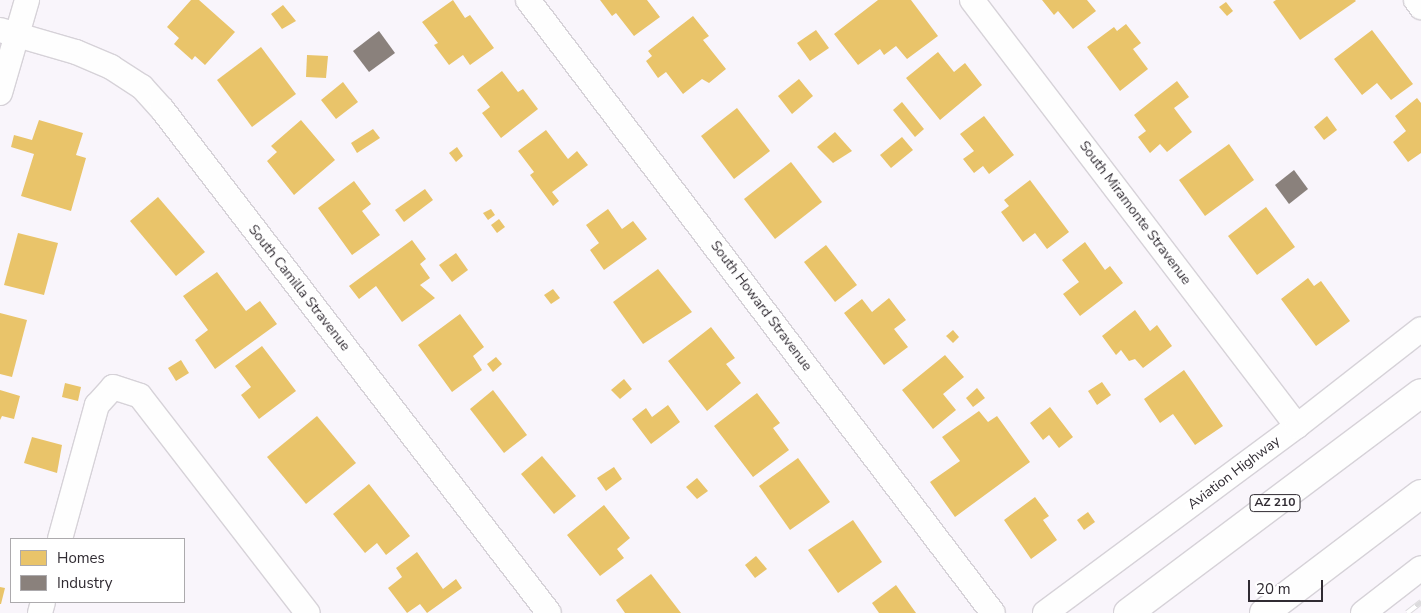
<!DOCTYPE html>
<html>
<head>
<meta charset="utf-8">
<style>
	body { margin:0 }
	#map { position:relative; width:1421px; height:613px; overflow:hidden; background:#f9f5fb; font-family:"Nunito Sans",sans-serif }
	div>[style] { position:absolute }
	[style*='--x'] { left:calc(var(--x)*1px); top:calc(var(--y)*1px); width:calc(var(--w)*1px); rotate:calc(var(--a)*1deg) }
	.homes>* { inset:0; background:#e9c46a }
	.industry>* { inset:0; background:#8a817c }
	.roads { filter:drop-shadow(1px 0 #d6d2d8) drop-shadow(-1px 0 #d6d2d8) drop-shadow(0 1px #d6d2d8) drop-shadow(0 -1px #d6d2d8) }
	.minor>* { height:24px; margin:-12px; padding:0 12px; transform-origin:12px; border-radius:12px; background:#fefefe }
	.major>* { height:28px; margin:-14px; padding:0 14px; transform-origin:14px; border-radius:14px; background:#fefefe }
	.rail>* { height:5.5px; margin-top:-2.75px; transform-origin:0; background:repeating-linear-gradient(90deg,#fff 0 11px,#dcdbdd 0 22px); box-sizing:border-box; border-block:1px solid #dcdbdd }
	span { translate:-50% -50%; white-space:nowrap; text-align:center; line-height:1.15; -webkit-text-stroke:5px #fff; paint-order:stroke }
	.shield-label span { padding:1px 4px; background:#fff; border:1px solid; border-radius:4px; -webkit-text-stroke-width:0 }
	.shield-label { font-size:12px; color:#302b32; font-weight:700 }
	.street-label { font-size:14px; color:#302b32 }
	.legend { position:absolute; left:10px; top:538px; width:175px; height:65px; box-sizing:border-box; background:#fff; border:1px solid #acaaad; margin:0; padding:6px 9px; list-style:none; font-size:15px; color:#302b32 }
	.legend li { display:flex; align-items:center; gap:10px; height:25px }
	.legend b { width:25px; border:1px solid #acaaad }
	.scale { position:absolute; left:1248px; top:580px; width:75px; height:22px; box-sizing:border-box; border:2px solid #302b32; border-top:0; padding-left:6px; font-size:15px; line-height:18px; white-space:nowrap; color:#302b32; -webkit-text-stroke:4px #fff; paint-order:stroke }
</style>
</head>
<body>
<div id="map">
	<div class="homes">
		<div style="clip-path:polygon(191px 0,199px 0,235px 32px,205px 65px,195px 56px,192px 60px,174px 44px,179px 38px,167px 27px)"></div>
		<div style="clip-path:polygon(453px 0,465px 18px,470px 15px,494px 48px,470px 65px,463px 55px,449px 65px,434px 45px,438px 43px,422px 22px)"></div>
		<div style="clip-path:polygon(600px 0,647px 0,660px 17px,634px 36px,616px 13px,612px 16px)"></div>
		<div style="clip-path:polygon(878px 0,911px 0,938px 36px,907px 59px,896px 46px,884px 55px,880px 49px,858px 65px,834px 34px)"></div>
		<div style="clip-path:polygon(1042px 0,1087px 0,1096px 11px,1073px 29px,1058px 11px,1054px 15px)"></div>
		<div style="clip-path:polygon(1276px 0,1355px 0,1356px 1px,1300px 40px,1273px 2px)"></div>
		<div style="clip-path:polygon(1226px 2px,1233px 11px,1227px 16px,1219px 7px)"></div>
		<div style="clip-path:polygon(283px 5px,296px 21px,282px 29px,271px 14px)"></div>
		<div style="clip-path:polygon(693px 16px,709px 36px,703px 40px,726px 69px,709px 83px,702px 79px,683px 94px,666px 72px,658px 78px,646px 61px,652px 56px,648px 51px)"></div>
		<div style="clip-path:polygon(1126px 24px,1141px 43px,1133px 49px,1148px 69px,1120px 91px,1087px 47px,1114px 27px,1117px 31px)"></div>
		<div style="clip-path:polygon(816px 30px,829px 48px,810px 61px,797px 43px)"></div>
		<div style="clip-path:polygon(1372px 30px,1413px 84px,1391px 100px,1377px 83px,1362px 95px,1334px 59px)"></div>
		<div style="clip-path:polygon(261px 47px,296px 94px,252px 127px,217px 80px)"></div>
		<div style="clip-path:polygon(938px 52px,954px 72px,965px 63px,982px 85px,940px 120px,906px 78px)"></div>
		<div style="clip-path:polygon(307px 55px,328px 56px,326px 78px,306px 77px)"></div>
		<div style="clip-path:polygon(502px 71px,518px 92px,523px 89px,538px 109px,501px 138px,482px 113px,490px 107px,477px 90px)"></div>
		<div style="clip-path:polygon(799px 79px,813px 96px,792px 114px,778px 96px)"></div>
		<div style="clip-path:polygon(1177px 81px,1189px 97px,1174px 108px,1192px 132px,1167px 152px,1160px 144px,1150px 153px,1138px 137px,1146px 131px,1134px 115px)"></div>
		<div style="clip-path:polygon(343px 82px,358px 102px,336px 119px,321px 100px)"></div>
		<div style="clip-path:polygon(1417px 98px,1421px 103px,1421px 153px,1408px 162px,1393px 142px,1406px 131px,1395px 116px)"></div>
		<div style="clip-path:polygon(902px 102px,924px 129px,915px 137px,893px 110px)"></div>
		<div style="clip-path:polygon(737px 108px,770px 151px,734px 179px,701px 136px)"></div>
		<div style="clip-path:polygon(984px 116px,1014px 155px,989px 174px,983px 166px,974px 173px,963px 159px,974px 151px,960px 134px)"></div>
		<div style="clip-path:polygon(1327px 116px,1337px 130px,1324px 140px,1314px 127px)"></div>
		<div style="clip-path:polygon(39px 120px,83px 133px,76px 155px,86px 158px,71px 211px,21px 196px,34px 154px,11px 147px,14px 135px,32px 140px)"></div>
		<div style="clip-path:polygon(301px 120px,335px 160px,294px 195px,267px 161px,277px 152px,271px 146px)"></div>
		<div style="clip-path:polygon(373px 129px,380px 138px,357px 153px,351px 143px)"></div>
		<div style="clip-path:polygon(546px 130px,568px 159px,577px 151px,588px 165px,552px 192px,559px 201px,553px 206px,530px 175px,534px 172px,518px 151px)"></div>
		<div style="clip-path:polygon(835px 132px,852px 151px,833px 163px,817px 147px)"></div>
		<div style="clip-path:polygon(902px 137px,913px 150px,891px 168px,880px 155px)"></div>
		<div style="clip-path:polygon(1229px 144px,1254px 180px,1205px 216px,1179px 180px)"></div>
		<div style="clip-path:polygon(457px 147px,463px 156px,456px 162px,449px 153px)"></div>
		<div style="clip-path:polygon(791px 162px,822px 202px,775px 239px,744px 199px)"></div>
		<div style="clip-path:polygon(1030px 180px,1069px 232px,1047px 249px,1035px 233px,1023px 242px,1001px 212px,1009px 206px,1004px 200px)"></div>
		<div style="clip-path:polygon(354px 181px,371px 204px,362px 211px,380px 235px,352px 255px,318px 208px)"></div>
		<div style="clip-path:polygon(425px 189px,433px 200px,404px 222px,395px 210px)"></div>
		<div style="clip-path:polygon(158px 197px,205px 252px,176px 276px,130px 221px)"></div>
		<div style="clip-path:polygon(1266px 207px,1295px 247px,1257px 275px,1228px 236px)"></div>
		<div style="clip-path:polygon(491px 209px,495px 215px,488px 220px,483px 213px)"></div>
		<div style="clip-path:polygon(608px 209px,622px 229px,633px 221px,647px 239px,604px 270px,590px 250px,599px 243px,586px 225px)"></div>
		<div style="clip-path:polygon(499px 219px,505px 227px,497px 233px,491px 225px)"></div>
		<div style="clip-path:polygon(18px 233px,58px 243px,44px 295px,4px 285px)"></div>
		<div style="clip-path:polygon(412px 240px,426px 259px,420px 264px,430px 278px,420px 285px,435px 298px,402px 322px,376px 286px,359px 299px,349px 286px)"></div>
		<div style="clip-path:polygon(1085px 242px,1105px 270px,1110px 266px,1123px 283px,1080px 316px,1063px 294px,1079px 282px,1062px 260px)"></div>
		<div style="clip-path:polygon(826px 245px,857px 285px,835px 302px,804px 262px)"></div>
		<div style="clip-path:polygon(456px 253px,468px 270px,452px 282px,439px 265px)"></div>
		<div style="clip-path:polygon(658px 269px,692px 312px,643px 344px,613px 302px)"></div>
		<div style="clip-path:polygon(217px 272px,246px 311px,260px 301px,277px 324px,215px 369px,195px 340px,208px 330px,183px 296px)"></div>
		<div style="clip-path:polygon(1308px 278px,1314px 286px,1321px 281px,1350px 321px,1316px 346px,1281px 299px)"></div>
		<div style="clip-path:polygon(553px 289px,560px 298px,551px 304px,544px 295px)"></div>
		<div style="clip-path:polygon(889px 298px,906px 320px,894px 329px,908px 347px,884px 365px,844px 313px,862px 299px,872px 312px)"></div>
		<div style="clip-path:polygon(1135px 310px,1150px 331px,1157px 325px,1172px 346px,1143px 368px,1135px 359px,1129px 361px,1121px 350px,1116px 355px,1102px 336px)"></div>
		<div style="clip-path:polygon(0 313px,27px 320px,12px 377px,0 374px)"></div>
		<div style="clip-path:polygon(460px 314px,484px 347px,473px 356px,482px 370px,452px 392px,418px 345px)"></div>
		<div style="clip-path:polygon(711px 327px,735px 358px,726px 364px,741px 383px,707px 411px,668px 361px)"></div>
		<div style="clip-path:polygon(953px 330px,959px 337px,953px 343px,946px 336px)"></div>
		<div style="clip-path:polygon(262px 346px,296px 391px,259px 419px,241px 395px,251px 387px,235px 366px)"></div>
		<div style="clip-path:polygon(945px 355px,964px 377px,943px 394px,956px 410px,933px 429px,902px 390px)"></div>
		<div style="clip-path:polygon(496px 357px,502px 364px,493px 372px,487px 364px)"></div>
		<div style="clip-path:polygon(181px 360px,189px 373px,176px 381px,168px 368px)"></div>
		<div style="clip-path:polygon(1184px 370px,1223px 426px,1195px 445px,1173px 414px,1160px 423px,1144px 399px)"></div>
		<div style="clip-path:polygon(624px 379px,632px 389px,620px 399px,611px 390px)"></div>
		<div style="clip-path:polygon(1102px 382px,1111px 395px,1097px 405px,1088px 391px)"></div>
		<div style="clip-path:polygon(65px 383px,81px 387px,78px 401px,62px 397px)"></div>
		<div style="clip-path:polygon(977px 388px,985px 398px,973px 407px,966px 398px)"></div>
		<div style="clip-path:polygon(0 390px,20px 396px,14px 419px,2px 416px,0 420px)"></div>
		<div style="clip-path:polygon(493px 390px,527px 435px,504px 453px,470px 409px)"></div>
		<div style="clip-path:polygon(757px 393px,780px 423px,773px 428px,789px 450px,753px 477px,714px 426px)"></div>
		<div style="clip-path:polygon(668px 405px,680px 422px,651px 444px,632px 419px,646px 408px,652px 417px)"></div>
		<div style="clip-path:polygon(1050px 407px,1073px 437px,1059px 448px,1049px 435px,1043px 440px,1030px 423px)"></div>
		<div style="clip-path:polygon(979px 411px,988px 422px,997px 416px,1030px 462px,955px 517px,930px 482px,960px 461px,942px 437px)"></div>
		<div style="clip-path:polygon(317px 416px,356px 463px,306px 504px,267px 457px)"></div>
		<div style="clip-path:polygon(32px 437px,62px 445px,57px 473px,24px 463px)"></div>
		<div style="clip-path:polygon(542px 456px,576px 496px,554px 514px,521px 474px)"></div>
		<div style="clip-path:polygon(798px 458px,830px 502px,790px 530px,759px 486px)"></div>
		<div style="clip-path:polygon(614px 467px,622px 479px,606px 491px,597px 478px)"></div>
		<div style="clip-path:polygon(697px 478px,708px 491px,697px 499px,686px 487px)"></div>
		<div style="clip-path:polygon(369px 484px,410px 536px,386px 555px,377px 543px,365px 553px,333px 514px)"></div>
		<div style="clip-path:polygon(1035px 497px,1049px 516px,1043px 520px,1057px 540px,1031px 559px,1004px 520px)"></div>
		<div style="clip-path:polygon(604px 505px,630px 538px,617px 549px,624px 558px,600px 576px,567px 535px)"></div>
		<div style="clip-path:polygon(1088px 512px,1095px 522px,1084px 530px,1077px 520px)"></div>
		<div style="clip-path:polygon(853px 520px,882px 562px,838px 593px,808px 550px)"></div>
		<div style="clip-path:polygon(417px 552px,443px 589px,456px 579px,462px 588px,427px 613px,420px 604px,407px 613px,388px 588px,402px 577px,396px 568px)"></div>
		<div style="clip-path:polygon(756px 556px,767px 569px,755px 578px,745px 565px)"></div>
		<div style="clip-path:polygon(651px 574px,681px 613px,625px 613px,616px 600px)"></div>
		<div style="clip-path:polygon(896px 585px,916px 613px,879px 613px,872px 603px)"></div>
		<div style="clip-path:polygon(0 587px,5px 588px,1px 604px,0 604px)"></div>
	</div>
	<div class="industry">
		<div style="clip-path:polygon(379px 31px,395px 53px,369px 72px,353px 51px)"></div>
		<div style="clip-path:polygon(1294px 170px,1308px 189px,1289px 204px,1275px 185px)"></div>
	</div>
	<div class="roads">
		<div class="minor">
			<div style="--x:528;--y:0;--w:769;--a:52.82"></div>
			<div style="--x:972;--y:0;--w:536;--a:52.66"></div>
			<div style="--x:1416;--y:0;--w:9;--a:54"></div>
			<div style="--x:0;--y:30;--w:79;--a:16.1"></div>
			<div style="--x:76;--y:52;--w:38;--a:23"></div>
			<div style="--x:111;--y:67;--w:37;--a:33"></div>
			<div style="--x:142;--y:87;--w:30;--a:48"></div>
			<div style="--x:162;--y:109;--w:635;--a:52.48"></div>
			<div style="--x:0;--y:93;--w:97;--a:-73.8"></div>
			<div style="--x:60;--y:539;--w:139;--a:-74.6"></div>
			<div style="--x:97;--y:405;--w:24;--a:-48"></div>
			<div style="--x:113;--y:387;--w:28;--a:18"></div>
			<div style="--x:140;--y:396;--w:274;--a:52.3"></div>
			<div style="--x:40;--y:613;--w:11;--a:-75"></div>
			<div style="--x:1045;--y:613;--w:314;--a:-36.6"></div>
			<div style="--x:1297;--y:426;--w:157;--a:-38"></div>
			<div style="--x:1363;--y:613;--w:73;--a:-37.8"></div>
		</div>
		<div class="major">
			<div style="--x:1128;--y:613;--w:366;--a:-36.9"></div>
			<div style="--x:1264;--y:613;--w:197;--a:-37.2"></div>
		</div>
	</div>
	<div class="rail">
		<div style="--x:1407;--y:613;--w:18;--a:-38"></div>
	</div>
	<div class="shield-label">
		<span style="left:1275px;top:503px">AZ 210</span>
	</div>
	<div class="street-label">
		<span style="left:1135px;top:213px;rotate:53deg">South Miramonte Stravenue</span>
		<span style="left:299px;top:288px;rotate:52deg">South Camilla Stravenue</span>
		<span style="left:761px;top:306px;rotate:53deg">South Howard Stravenue</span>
		<span style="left:1234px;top:473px;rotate:-37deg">Aviation Highway</span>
	</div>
	<ul class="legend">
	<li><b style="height:14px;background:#e9c46a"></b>Homes</li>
	<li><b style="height:14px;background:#8a817c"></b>Industry</li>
	</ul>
	<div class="scale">20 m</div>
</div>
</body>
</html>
